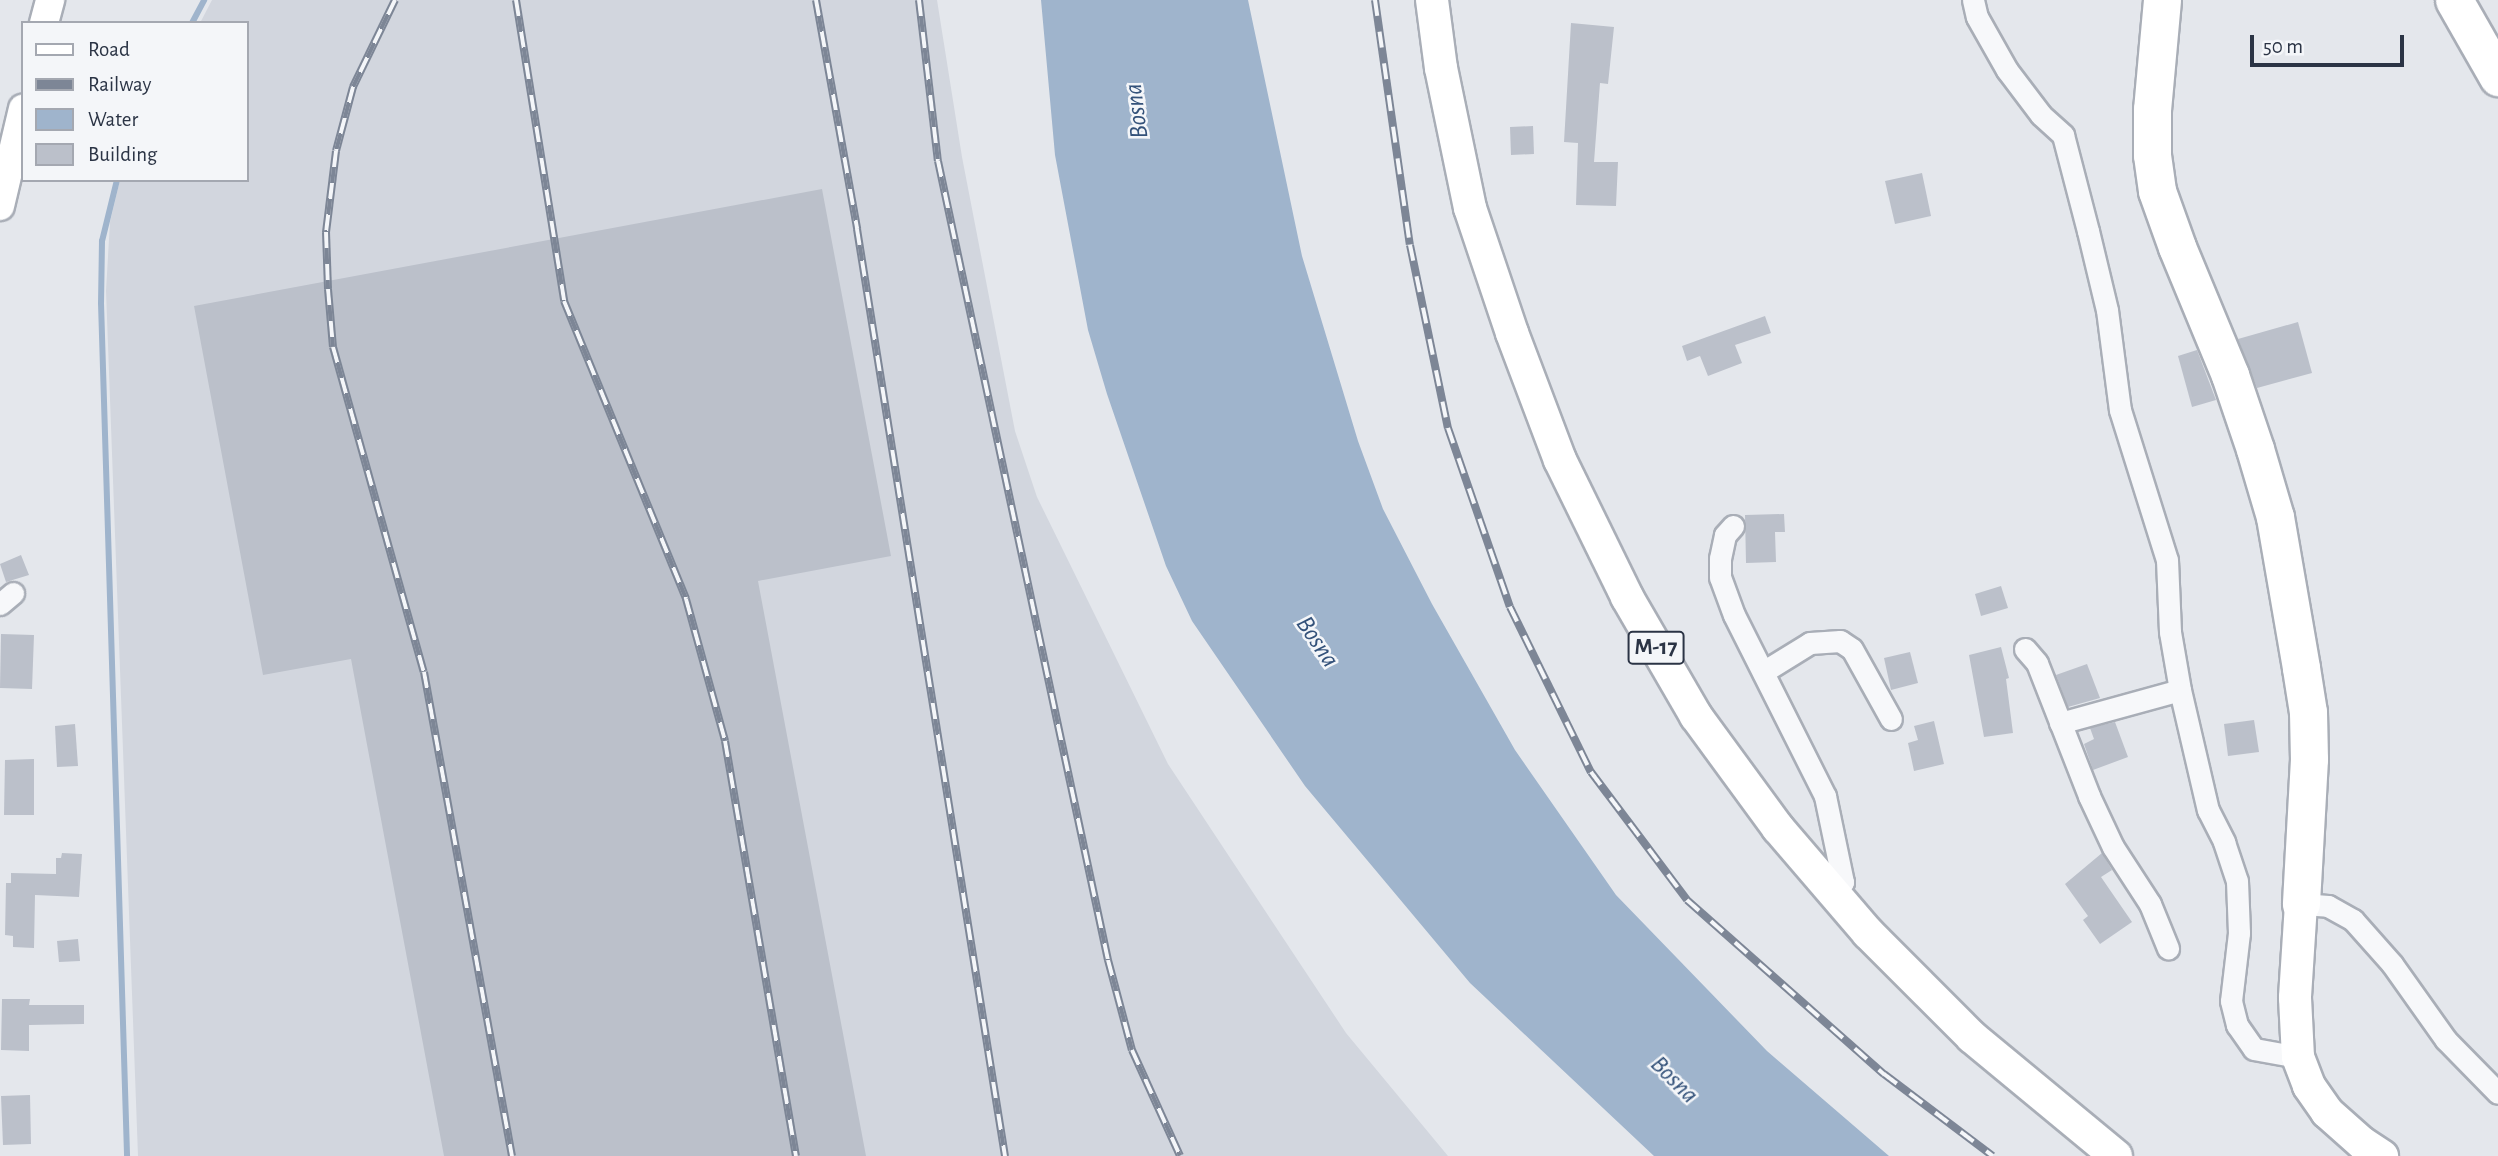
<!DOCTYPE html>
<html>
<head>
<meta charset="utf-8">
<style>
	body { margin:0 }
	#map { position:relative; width:2498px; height:1156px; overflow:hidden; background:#e4e7ec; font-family:"Alegreya Sans",sans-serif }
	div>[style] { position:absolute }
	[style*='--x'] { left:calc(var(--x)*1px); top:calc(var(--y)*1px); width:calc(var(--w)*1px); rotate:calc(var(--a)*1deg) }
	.built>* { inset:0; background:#d2d6de }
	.water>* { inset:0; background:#9fb4cc }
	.stream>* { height:6px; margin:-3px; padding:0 3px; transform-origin:3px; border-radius:3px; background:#9fb4cc }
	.building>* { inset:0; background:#bbc0ca }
	.roads { filter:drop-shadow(2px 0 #a9aeb7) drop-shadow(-2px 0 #a9aeb7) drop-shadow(0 2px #a9aeb7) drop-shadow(0 -2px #a9aeb7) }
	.minor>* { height:21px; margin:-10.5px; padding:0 10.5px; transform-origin:10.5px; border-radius:10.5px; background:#f7f8fa }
	.secondary>* { height:28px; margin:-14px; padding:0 14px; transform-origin:14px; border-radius:14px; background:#fff }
	.primary>* { height:32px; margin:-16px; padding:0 16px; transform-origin:16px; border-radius:16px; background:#fff }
	.motorway>* { height:37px; margin:-18.5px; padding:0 18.5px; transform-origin:18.5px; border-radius:18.5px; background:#fff }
	.rail>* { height:8px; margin-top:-4px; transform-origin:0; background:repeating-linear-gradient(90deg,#f4f6f9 0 16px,#7d8696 0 32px); box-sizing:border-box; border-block:2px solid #7d8696 }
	span { translate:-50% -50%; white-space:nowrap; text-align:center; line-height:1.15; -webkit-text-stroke:5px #f4f6f9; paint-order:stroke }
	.shield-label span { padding:2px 5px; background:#f4f6f9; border:2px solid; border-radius:5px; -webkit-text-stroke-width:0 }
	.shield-label { font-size:23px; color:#2b3445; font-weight:700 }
	.water-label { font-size:26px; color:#34527a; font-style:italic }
	.legend { position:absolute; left:21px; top:21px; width:228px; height:161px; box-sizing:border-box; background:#f4f6f9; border:2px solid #a4a8b1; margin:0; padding:9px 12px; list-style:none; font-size:21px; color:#2b3445 }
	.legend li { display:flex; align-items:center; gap:14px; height:35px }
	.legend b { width:35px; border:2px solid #a4a8b1 }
	.scale { position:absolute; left:2250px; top:35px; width:154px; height:32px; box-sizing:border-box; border:4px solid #2b3445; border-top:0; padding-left:9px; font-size:21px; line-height:24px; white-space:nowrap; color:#2b3445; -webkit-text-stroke:5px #f4f6f9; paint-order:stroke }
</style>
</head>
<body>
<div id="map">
	<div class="built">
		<div style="clip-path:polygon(212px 0,937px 0,962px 157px,1015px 431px,1037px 497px,1168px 764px,1346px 1033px,1448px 1156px,138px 1156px,106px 291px,110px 222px,120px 180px,247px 180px,247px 23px,200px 23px)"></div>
	</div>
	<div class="water">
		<div style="clip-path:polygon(1041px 0,1248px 0,1302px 256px,1358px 441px,1383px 509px,1432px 604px,1515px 750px,1616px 895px,1767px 1051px,1889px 1156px,1654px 1156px,1470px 983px,1305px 786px,1192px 621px,1166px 566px,1107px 394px,1088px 330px,1055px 155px)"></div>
	</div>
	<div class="stream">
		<div style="--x:192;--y:23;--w:26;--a:-62"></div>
		<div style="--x:117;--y:180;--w:63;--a:103.8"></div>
		<div style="--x:102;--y:241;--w:62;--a:90.9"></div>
		<div style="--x:101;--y:303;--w:853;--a:88.25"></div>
	</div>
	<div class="building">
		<div style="clip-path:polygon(1571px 23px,1614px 27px,1608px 84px,1600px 83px,1594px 162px,1618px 162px,1616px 206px,1576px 205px,1578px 143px,1564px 142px)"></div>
		<div style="clip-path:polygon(1533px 126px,1534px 154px,1511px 155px,1510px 127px)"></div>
		<div style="clip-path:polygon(1922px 173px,1931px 216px,1895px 224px,1885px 181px)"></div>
		<div style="clip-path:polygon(822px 189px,891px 556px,758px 581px,866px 1156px,444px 1156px,351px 659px,263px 675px,194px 306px)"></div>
		<div style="clip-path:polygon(1765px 316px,1771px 333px,1735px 345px,1742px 363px,1708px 376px,1700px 356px,1687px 361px,1682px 346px)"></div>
		<div style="clip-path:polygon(2298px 322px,2312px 373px,2257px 388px,2238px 339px)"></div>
		<div style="clip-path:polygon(2197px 350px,2216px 400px,2192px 407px,2178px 356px)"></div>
		<div style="clip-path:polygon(1784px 514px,1785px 532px,1775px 532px,1776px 562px,1746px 563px,1745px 515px)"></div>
		<div style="clip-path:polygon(21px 555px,29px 575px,6px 582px,0 564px)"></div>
		<div style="clip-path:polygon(2001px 586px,2008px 608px,1981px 616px,1975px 594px)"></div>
		<div style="clip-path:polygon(1px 634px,34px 635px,32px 689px,0 688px)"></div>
		<div style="clip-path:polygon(2001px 647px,2009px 678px,2006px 679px,2013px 733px,1984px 737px,1969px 655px)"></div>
		<div style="clip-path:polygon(1910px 652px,1918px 683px,1891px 690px,1884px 658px)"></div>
		<div style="clip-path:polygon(2087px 664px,2100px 698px,2068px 707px,2056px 675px)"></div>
		<div style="clip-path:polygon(2254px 720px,2259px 752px,2228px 756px,2224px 724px)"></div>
		<div style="clip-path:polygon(1934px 721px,1944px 764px,1914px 771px,1908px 743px,1918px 740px,1914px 726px)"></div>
		<div style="clip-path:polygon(2115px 722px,2128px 757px,2093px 770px,2084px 744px,2094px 739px,2090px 728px)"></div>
		<div style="clip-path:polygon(75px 724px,78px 766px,57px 767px,55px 726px)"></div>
		<div style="clip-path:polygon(34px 759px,34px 815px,4px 815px,5px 760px)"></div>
		<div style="clip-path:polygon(62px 853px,82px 854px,79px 897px,35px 895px,34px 948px,13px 947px,13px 936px,5px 935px,6px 883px,11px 883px,11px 873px,56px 874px,56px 858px,61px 858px)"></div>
		<div style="clip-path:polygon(2102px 853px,2112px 870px,2101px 877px,2132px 922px,2100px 944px,2083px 920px,2088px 916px,2065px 884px)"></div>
		<div style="clip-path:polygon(78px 939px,80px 961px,59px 962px,57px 941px)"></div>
		<div style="clip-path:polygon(2px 999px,30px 999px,29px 1005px,84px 1005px,84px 1024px,29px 1025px,29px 1051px,1px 1050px)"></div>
		<div style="clip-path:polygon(30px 1095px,31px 1144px,3px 1145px,1px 1096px)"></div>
	</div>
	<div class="roads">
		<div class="minor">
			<div style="--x:1973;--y:0;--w:17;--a:77"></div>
			<div style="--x:1977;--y:17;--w:61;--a:60.5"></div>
			<div style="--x:2007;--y:70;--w:56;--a:52.9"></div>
			<div style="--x:2041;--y:115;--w:30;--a:42"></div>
			<div style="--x:2063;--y:135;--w:99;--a:75.4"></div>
			<div style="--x:2088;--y:231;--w:81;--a:76.5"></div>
			<div style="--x:2107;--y:310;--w:101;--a:82.6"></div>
			<div style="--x:2120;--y:410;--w:157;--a:72.6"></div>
			<div style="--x:2167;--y:560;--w:72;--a:87.6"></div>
			<div style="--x:2170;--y:632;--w:59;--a:80.2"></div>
			<div style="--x:2180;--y:690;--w:123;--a:76.9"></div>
			<div style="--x:2208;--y:810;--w:36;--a:63"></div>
			<div style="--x:2224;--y:842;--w:41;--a:71.6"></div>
			<div style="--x:2237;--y:881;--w:52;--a:87.8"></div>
			<div style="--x:2239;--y:933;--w:68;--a:96.7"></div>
			<div style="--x:2231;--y:1001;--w:25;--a:76"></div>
			<div style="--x:2237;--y:1025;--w:29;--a:55"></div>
			<div style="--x:2254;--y:1049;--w:45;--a:10.3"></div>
			<div style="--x:1733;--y:526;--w:12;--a:132"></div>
			<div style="--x:1725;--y:535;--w:24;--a:102"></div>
			<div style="--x:1720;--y:558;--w:19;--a:90"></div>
			<div style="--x:1720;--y:577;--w:40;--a:69.8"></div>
			<div style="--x:1734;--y:615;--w:203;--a:63.3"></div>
			<div style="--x:1825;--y:796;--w:88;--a:78.2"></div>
			<div style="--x:1843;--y:882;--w:14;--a:141"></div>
			<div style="--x:0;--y:604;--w:17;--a:-40"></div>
			<div style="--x:2025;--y:649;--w:18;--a:49"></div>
			<div style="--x:2037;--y:663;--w:143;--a:68.6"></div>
			<div style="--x:2089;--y:796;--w:56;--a:64.8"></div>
			<div style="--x:2113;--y:847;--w:68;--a:57"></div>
			<div style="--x:2150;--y:904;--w:48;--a:67.8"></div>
			<div style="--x:1763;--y:672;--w:55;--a:-31.7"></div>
			<div style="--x:1810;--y:643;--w:30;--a:-4"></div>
			<div style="--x:1840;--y:641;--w:14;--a:34"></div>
			<div style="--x:1852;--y:649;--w:80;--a:60.9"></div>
			<div style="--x:2060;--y:723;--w:124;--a:-15.4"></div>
			<div style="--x:2301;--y:904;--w:27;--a:4"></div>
			<div style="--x:2328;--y:906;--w:29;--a:29"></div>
			<div style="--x:2353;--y:920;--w:59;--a:48.4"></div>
			<div style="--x:2392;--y:964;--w:93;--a:54.6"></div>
			<div style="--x:2446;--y:1040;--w:74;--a:45.5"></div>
		</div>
		<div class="secondary">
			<div style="--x:44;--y:23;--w:24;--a:-75"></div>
			<div style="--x:0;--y:206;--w:100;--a:-76.7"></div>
		</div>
		<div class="primary">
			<div style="--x:1432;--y:0;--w:69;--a:82.5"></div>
			<div style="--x:1441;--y:68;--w:143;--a:78.3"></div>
			<div style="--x:1470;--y:208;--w:132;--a:71.4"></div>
			<div style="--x:1512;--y:333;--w:136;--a:69.3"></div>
			<div style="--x:1560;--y:460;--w:153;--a:63.9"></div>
			<div style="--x:1627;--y:597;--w:138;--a:59.9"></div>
			<div style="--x:1696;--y:716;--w:139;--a:53.8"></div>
			<div style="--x:1778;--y:828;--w:138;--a:49.4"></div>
			<div style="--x:1868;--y:933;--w:147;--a:45"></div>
			<div style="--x:1972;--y:1037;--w:187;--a:39.6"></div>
			<div style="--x:2301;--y:904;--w:94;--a:93.7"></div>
			<div style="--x:2295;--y:998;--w:59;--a:87.1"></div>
			<div style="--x:2298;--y:1057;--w:31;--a:69"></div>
			<div style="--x:2309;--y:1086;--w:32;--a:55"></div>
			<div style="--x:2327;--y:1112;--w:47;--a:41.5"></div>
			<div style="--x:2362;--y:1143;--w:24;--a:33"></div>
		</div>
		<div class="motorway">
			<div style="--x:2162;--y:0;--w:109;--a:95.2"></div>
			<div style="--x:2152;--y:109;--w:46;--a:90"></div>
			<div style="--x:2152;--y:155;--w:36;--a:82"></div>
			<div style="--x:2157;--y:191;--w:59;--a:70.3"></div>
			<div style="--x:2177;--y:247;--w:139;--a:67.5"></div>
			<div style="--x:2230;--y:375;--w:78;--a:71.3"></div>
			<div style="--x:2255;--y:449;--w:71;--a:73.6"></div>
			<div style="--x:2275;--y:517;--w:153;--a:80.2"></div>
			<div style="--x:2301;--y:668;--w:45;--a:81"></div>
			<div style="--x:2308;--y:712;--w:47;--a:88.8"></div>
			<div style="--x:2309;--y:759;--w:145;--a:93.2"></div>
			<div style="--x:2454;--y:0;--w:89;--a:60.3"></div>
		</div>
	</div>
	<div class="rail">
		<div style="--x:395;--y:0;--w:97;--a:115.8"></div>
		<div style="--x:353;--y:87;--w:66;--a:104.9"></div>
		<div style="--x:336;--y:151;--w:82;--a:97"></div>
		<div style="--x:326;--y:232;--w:57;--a:88"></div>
		<div style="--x:328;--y:289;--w:58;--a:85.1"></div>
		<div style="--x:333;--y:347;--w:337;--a:74.4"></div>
		<div style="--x:424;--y:672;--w:492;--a:79.7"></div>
		<div style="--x:516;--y:0;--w:305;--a:80.9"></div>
		<div style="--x:564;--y:301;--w:322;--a:67.7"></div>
		<div style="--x:686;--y:599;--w:147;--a:74.6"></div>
		<div style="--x:725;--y:741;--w:421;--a:80.3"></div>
		<div style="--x:816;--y:0;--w:233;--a:79.8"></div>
		<div style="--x:857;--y:229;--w:939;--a:80.93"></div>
		<div style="--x:919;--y:0;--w:162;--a:83.3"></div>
		<div style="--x:938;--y:161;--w:817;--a:77.99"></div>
		<div style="--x:1108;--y:960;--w:93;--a:75.1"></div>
		<div style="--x:1132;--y:1050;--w:116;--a:65.6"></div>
		<div style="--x:1375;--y:0;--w:247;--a:81.9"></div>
		<div style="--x:1410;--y:245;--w:187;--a:78.3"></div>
		<div style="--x:1448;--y:428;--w:189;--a:70.9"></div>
		<div style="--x:1510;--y:607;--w:184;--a:63.9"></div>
		<div style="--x:1591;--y:772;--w:160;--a:53.1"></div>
		<div style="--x:1687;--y:900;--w:263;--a:41.5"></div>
		<div style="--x:1884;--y:1074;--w:136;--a:37"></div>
	</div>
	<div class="shield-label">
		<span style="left:1656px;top:648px">M-17</span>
	</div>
	<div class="water-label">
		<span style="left:1137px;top:111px;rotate:-97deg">Bosna</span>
		<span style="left:1317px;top:642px;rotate:56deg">Bosna</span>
		<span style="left:1674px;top:1080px;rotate:45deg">Bosna</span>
	</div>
	<ul class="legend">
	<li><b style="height:9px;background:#fff"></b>Road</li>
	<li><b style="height:9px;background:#7d8696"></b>Railway</li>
	<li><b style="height:19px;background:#9fb4cc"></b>Water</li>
	<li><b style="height:19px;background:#bbc0ca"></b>Building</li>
	</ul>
	<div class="scale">50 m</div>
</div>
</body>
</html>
